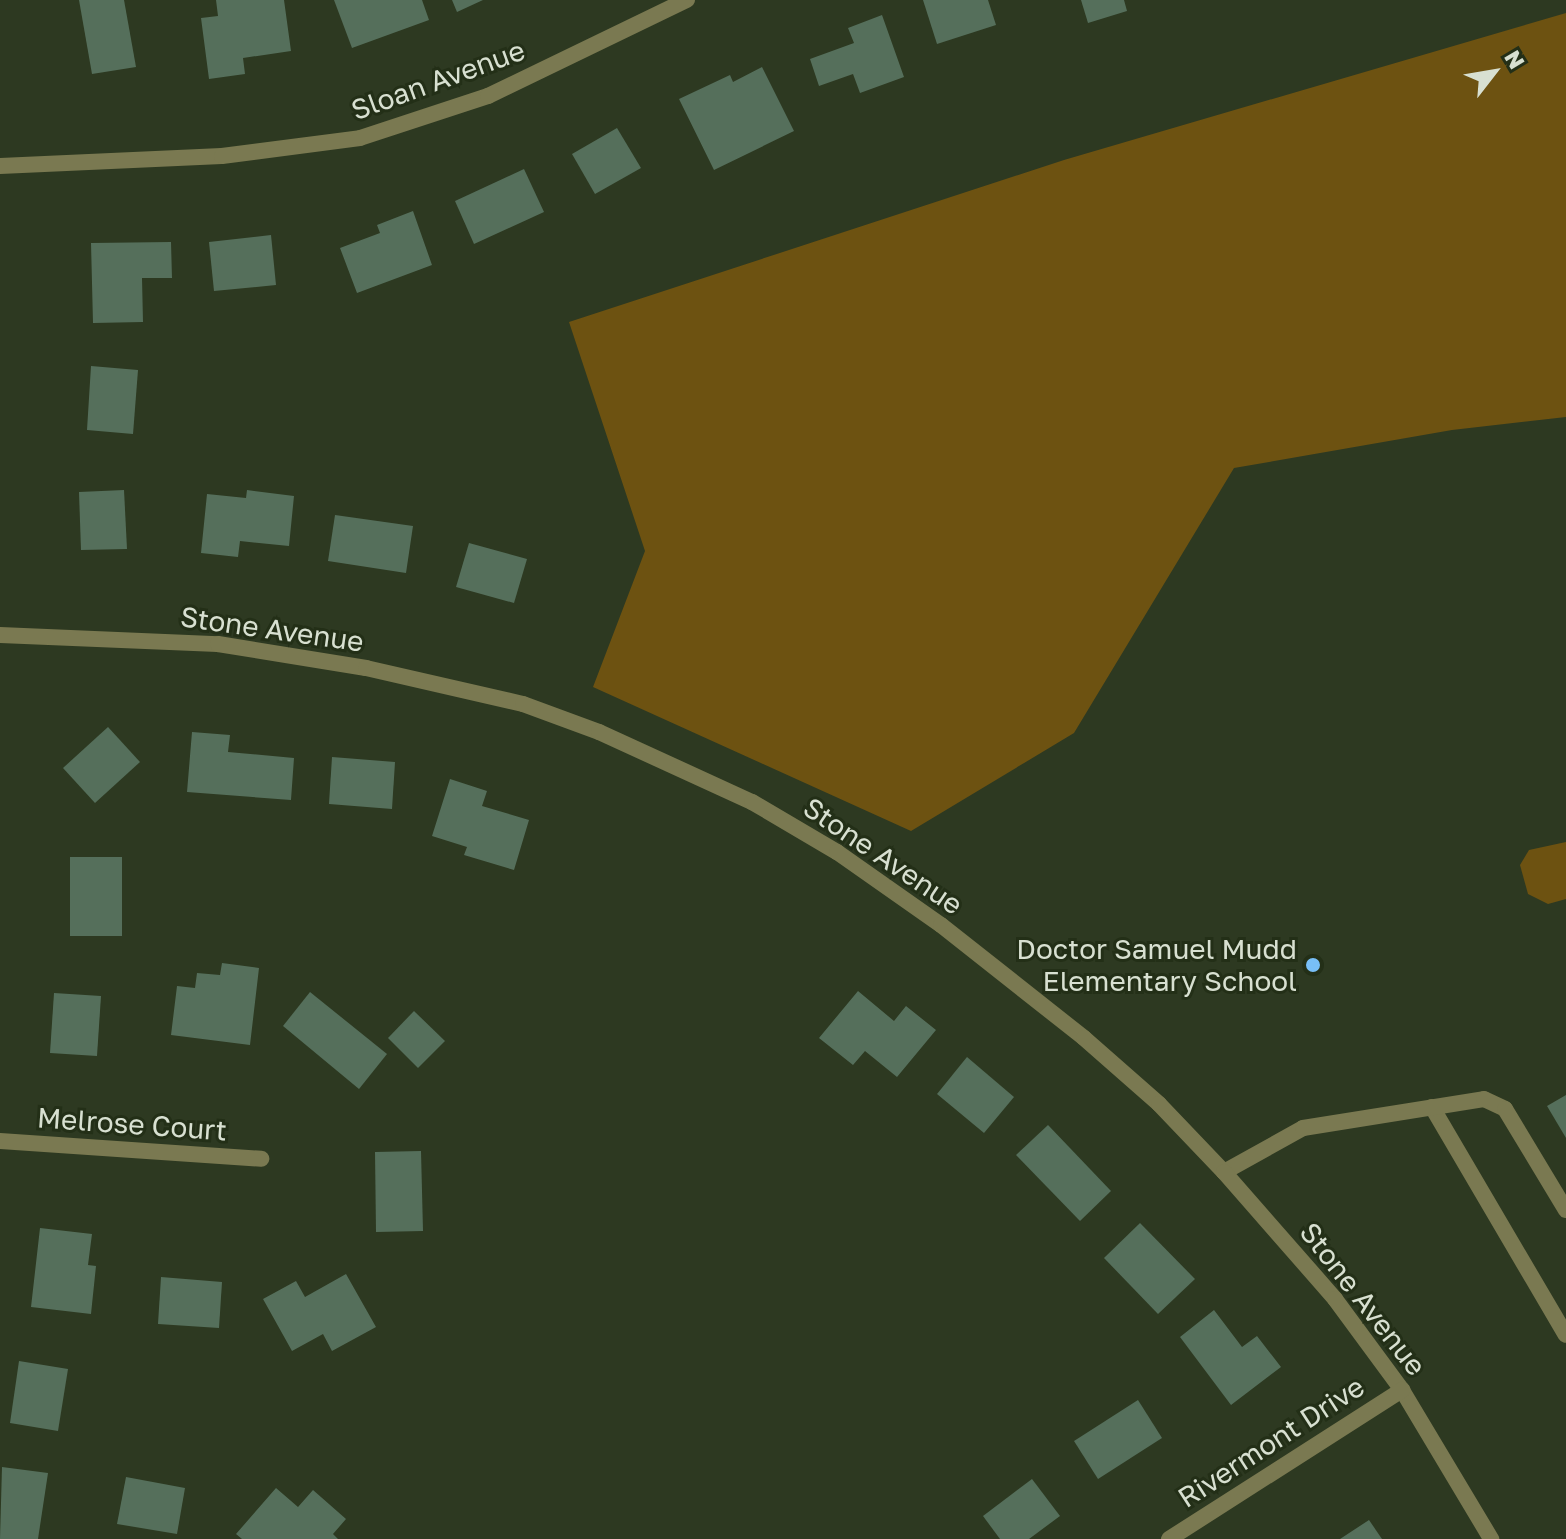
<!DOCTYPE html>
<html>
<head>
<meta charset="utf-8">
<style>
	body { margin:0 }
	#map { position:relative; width:1566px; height:1539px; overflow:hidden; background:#2d3921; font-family:"Golos Text",sans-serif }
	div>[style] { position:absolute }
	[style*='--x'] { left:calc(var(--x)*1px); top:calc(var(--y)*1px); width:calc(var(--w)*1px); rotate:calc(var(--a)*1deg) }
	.green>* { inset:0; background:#6d5211 }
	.building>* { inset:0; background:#556f5b }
	.lane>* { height:16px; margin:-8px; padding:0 8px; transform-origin:8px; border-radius:8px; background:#7a7951 }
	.street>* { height:16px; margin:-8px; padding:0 8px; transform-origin:8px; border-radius:8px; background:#7a7951 }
	.dots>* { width:22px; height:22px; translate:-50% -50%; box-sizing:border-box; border:4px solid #232f17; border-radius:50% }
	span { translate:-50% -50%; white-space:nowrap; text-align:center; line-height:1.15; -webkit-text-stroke:6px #232f17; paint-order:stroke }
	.street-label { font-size:28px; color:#d8e0d1 }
	.poi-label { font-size:28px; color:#d8e0d1 }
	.right { translate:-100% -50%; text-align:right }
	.north { position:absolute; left:1454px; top:32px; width:80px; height:80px; -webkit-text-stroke:6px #232f17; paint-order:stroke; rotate:59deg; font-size:22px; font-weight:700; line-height:32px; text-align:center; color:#d8e0d1 }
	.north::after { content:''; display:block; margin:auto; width:28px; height:36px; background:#d8e0d1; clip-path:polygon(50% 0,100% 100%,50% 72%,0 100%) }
</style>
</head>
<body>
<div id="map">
	<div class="green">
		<div style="clip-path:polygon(1566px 13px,1566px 417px,1452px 430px,1234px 468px,1074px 733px,911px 831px,593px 687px,645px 551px,569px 322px,1064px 160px)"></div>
		<div style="clip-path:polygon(1566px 842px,1566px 899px,1548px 904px,1528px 894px,1520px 865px,1529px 850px)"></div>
	</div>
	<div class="building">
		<div style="clip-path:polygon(79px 0,124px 0,136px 67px,92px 74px)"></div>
		<div style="clip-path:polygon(216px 0,284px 0,291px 51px,243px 58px,245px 74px,209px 79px,201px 18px,218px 16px)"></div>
		<div style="clip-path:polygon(334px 0,422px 0,429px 20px,352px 48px)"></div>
		<div style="clip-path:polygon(452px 0,483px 0,457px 12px)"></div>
		<div style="clip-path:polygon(923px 0,988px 0,996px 25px,937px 44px)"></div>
		<div style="clip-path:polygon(1081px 0,1124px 0,1127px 11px,1088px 23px)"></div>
		<div style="clip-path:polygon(882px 15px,904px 77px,860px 93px,853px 74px,819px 86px,810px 59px,854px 43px,848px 28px)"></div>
		<div style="clip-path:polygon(762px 67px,794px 131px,714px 170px,679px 99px,730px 75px,733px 82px)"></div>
		<div style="clip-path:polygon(617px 128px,641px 168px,595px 194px,572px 154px)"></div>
		<div style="clip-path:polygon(524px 169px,544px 212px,474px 244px,455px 201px)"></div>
		<div style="clip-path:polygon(413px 211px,432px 265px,357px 293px,340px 248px,380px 233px,377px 225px)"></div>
		<div style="clip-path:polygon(271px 235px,276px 285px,214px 291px,209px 242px)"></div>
		<div style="clip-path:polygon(171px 242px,172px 278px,142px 278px,143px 322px,93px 323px,91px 243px)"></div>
		<div style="clip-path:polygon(91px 366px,138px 370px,133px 434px,87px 430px)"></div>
		<div style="clip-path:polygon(124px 490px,127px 549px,81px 550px,79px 492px)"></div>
		<div style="clip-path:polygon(247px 490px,294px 496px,289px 546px,240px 541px,238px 557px,201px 553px,207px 494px,246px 498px)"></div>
		<div style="clip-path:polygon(335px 515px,413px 526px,406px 573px,328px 561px)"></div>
		<div style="clip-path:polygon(469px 543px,527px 559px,514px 603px,456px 587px)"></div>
		<div style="clip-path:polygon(108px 727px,140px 762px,95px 803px,63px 768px)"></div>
		<div style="clip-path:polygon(192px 732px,230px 735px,228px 752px,294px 758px,291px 800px,187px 792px)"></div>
		<div style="clip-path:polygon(332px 757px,395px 762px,392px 809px,329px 804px)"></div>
		<div style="clip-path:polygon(450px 779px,487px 791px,482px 806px,529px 820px,514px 870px,464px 855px,467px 847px,432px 836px)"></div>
		<div style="clip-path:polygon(70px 857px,122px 857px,122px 936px,70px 936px)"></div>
		<div style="clip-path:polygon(222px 963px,259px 968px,250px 1045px,171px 1035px,177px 986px,195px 988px,197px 973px,220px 975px)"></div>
		<div style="clip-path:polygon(858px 991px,894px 1021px,906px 1006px,936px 1030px,897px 1077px,865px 1051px,853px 1065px,819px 1038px)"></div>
		<div style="clip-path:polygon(310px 992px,387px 1054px,359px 1089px,283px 1026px)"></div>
		<div style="clip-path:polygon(54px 993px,101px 996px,97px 1056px,50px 1053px)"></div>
		<div style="clip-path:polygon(414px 1011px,445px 1041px,418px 1068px,388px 1038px)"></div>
		<div style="clip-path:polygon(967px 1057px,1014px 1097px,984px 1133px,937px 1094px)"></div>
		<div style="clip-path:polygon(1566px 1095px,1566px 1138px,1547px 1106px)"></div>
		<div style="clip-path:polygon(1048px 1125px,1111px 1191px,1080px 1221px,1016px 1155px)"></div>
		<div style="clip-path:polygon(421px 1151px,423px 1231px,376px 1232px,375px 1152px)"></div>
		<div style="clip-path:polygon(1140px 1223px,1195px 1279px,1158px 1314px,1104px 1258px)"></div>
		<div style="clip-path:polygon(40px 1228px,92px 1234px,88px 1265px,96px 1266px,91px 1314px,31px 1307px)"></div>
		<div style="clip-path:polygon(346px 1274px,376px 1327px,332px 1351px,323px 1334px,292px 1351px,263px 1299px,296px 1281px,305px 1297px)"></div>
		<div style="clip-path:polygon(161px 1277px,222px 1282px,219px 1328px,158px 1324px)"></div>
		<div style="clip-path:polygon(1214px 1310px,1242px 1347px,1257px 1336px,1281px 1367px,1231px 1405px,1180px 1337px)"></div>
		<div style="clip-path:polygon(19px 1361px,68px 1369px,58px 1431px,10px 1423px)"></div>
		<div style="clip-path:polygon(1138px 1400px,1162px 1438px,1098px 1479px,1074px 1441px)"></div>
		<div style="clip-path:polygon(2px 1467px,48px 1473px,38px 1539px,0 1539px)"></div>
		<div style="clip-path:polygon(126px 1477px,185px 1488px,177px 1534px,117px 1524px)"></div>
		<div style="clip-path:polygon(1032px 1479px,1060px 1516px,1029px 1539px,1000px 1539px,983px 1516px)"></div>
		<div style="clip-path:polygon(276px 1488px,298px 1507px,313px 1490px,346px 1519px,333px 1534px,338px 1539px,242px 1539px,236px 1534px)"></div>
		<div style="clip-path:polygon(1369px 1520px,1382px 1539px,1340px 1539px)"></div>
	</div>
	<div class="lane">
		<div style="--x:1432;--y:1107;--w:264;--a:59.6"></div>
		<div style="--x:1224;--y:1172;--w:90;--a:-29.1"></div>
		<div style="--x:1303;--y:1128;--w:183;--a:-9.1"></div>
		<div style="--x:1484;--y:1099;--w:23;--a:25"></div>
		<div style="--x:1505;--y:1109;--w:118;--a:58.9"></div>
	</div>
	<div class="street">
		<div style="--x:0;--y:166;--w:222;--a:-2.6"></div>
		<div style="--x:222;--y:156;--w:139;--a:-7.4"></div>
		<div style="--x:360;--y:138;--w:135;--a:-18.2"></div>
		<div style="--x:488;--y:96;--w:221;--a:-25.8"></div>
		<div style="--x:0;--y:635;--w:218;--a:2.4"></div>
		<div style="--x:218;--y:644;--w:150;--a:9.2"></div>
		<div style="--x:366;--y:668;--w:161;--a:12.9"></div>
		<div style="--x:523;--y:704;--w:81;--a:20.2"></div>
		<div style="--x:599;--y:732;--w:168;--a:24.6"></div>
		<div style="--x:752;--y:802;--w:99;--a:30.5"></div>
		<div style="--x:837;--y:852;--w:127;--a:35.1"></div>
		<div style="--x:941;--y:925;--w:182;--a:38.3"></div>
		<div style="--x:1084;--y:1038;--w:100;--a:41.3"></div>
		<div style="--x:1159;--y:1104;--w:94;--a:46.3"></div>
		<div style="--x:1224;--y:1172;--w:169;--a:48.8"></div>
		<div style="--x:1335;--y:1299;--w:113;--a:53.6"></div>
		<div style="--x:1402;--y:1390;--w:174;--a:59.1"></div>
		<div style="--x:0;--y:1141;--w:262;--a:3.9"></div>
		<div style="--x:1169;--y:1539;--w:277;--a:-32.6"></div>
	</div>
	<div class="dots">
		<div style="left:1313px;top:965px;background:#78bff7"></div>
	</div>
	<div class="street-label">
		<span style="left:438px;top:80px;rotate:-20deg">Sloan Avenue</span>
		<span style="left:272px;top:629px;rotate:8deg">Stone Avenue</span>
		<span style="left:883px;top:856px;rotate:34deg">Stone Avenue</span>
		<span style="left:132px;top:1124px;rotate:4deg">Melrose Court</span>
		<span style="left:1363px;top:1299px;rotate:52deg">Stone Avenue</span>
		<span style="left:1271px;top:1442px;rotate:-33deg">Rivermont Drive</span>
	</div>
	<div class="poi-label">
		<span class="right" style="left:1297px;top:965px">Doctor Samuel Mudd<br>Elementary School</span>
	</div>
	<div class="north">N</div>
</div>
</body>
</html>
